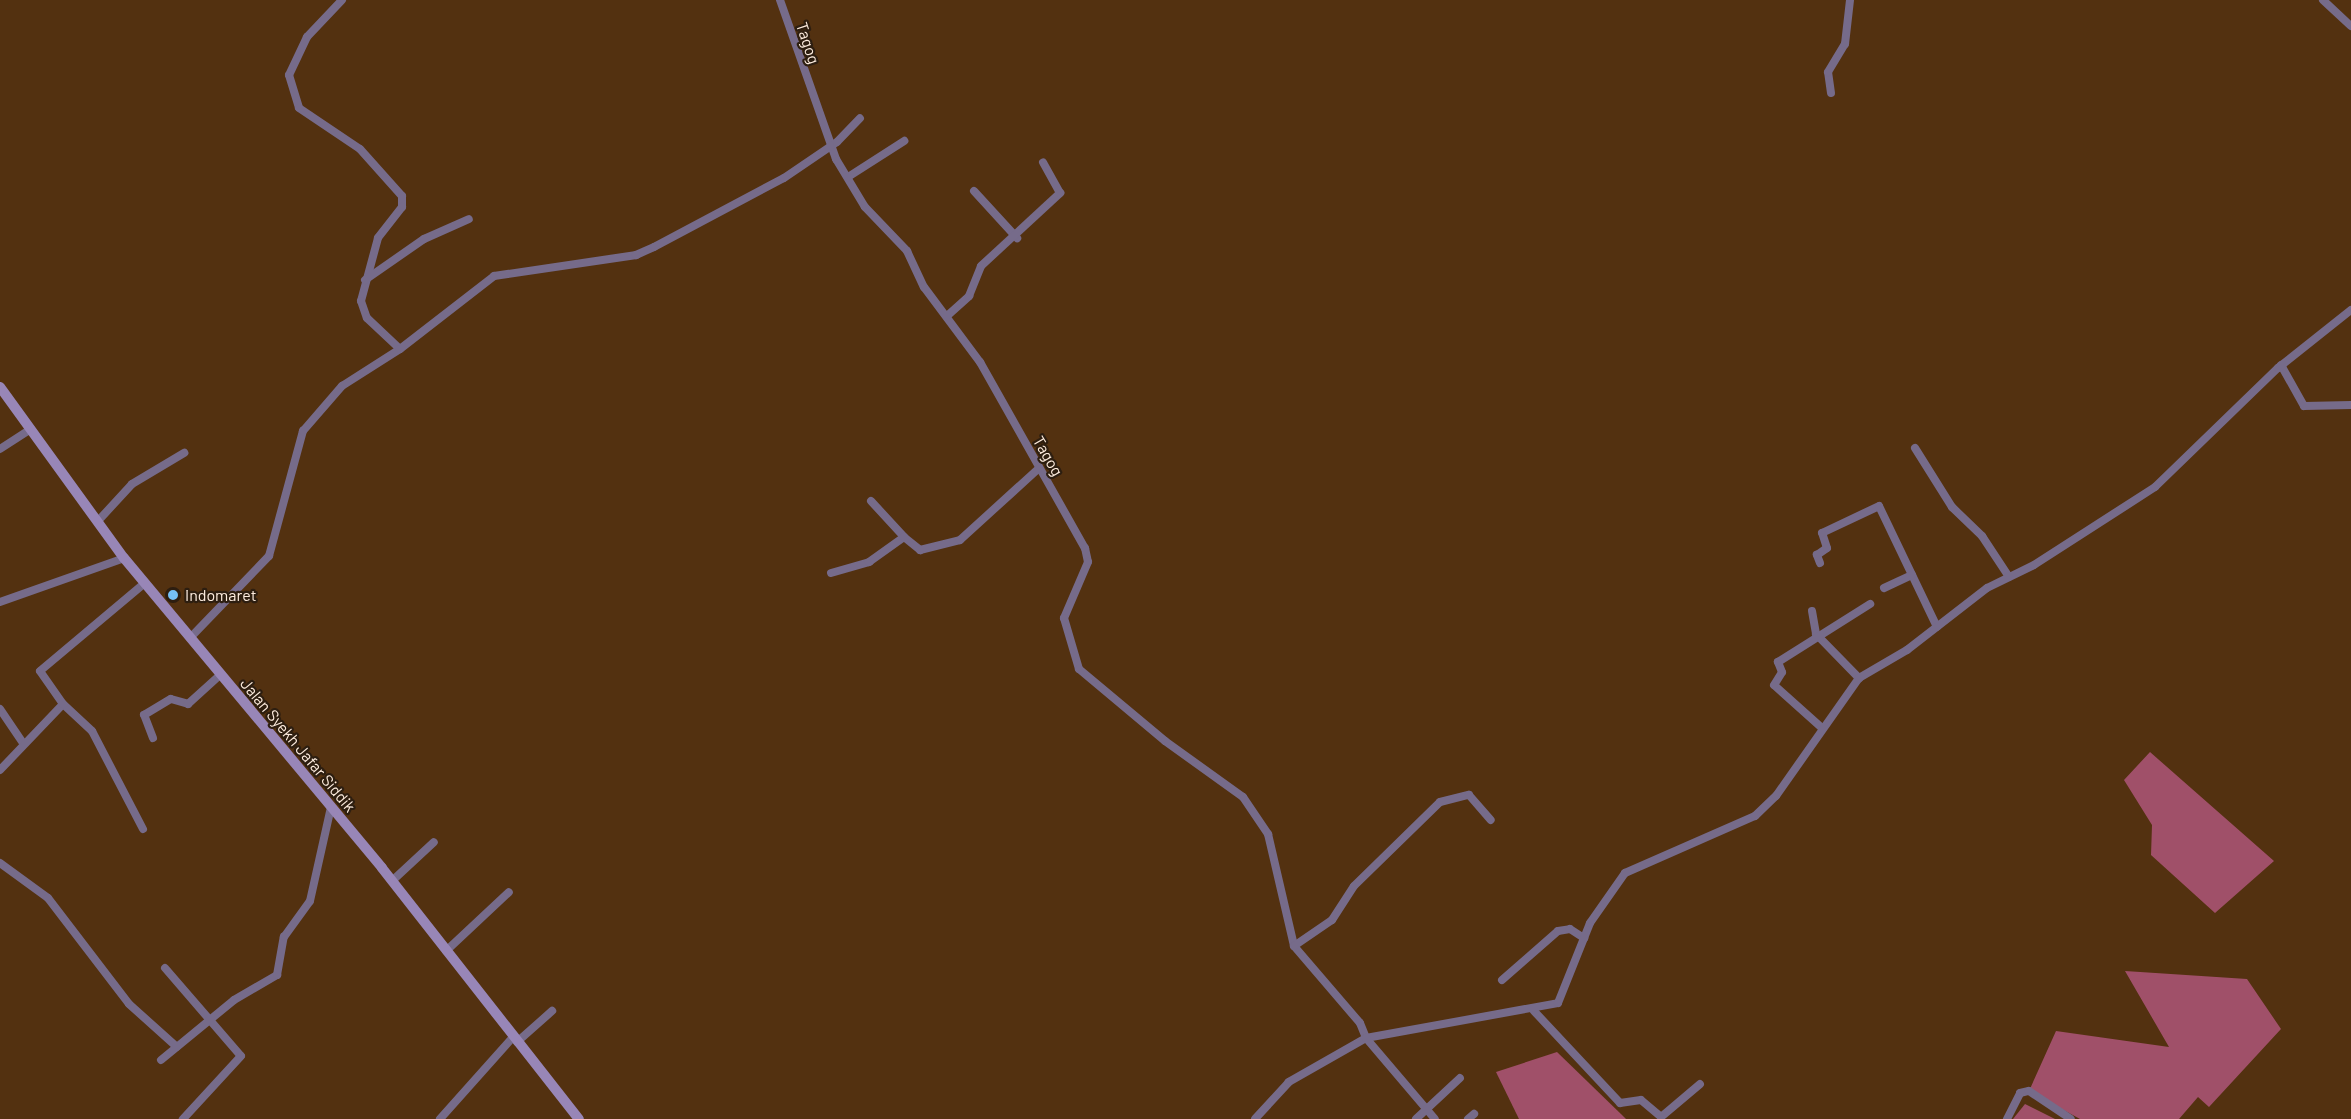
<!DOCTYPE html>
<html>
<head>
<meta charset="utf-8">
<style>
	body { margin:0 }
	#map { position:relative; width:2351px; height:1119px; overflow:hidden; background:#533110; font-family:Barlow,sans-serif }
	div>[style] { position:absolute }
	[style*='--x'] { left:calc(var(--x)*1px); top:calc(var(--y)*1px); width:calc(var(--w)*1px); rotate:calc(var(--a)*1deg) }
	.forest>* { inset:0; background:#a05069 }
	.minor>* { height:8px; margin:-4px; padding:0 4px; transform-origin:4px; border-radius:4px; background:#766b8a }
	.secondary>* { height:10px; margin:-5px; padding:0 5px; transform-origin:5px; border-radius:5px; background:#9886b7 }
	.dots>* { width:16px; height:16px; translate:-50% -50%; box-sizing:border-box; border:3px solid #2d1e10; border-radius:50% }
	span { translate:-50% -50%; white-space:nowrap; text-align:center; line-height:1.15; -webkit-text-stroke:4.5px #2d1e10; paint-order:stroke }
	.street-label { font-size:16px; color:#feeddf }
	.poi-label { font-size:16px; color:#feeddf }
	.left { translate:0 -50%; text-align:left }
</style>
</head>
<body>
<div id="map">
	<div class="forest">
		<div style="clip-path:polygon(2150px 752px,2274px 861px,2215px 913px,2151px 855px,2152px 825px,2124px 780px)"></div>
		<div style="clip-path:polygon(2125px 971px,2247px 979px,2281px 1029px,2209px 1107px,2198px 1097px,2179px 1119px,2080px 1119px,2029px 1091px,2056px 1031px,2169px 1047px)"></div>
		<div style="clip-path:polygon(1557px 1052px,1622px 1115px,1626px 1119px,1519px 1119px,1496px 1072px)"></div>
		<div style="clip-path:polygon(2025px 1104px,2055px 1119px,2013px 1119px)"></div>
	</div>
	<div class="minor">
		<div style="--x:342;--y:0;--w:51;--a:133.4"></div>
		<div style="--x:307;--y:37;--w:42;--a:115.3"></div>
		<div style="--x:289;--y:75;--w:34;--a:73"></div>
		<div style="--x:299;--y:108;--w:73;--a:33.9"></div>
		<div style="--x:360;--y:149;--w:63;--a:48.2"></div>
		<div style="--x:402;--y:196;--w:11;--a:90"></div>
		<div style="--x:402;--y:207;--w:39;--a:128"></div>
		<div style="--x:378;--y:238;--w:65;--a:105.1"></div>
		<div style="--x:361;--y:301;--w:18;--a:71"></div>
		<div style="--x:367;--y:318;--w:45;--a:43.2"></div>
		<div style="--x:780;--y:0;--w:169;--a:70.6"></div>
		<div style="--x:836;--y:159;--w:56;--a:58.9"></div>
		<div style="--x:865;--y:207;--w:61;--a:46.3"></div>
		<div style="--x:907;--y:251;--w:40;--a:65"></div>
		<div style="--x:924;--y:287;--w:94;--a:53.3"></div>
		<div style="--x:980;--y:362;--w:214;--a:60.6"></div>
		<div style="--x:1085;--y:548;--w:14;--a:78"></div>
		<div style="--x:1088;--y:562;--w:61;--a:113.2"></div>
		<div style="--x:1064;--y:618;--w:53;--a:73.6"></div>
		<div style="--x:1079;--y:669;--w:112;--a:39.9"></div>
		<div style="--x:1165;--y:741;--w:96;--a:35.7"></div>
		<div style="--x:1243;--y:797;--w:45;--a:56"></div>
		<div style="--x:1268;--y:834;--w:115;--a:76.9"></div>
		<div style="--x:1294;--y:946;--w:101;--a:49.4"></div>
		<div style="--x:1360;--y:1023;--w:16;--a:68"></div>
		<div style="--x:1366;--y:1038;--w:89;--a:150.3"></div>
		<div style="--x:1289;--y:1082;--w:50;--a:132.6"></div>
		<div style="--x:2323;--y:0;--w:38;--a:43"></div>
		<div style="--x:1831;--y:93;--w:21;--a:-98"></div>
		<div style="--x:1828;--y:72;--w:33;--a:-59"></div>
		<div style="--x:1845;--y:44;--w:44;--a:-83.5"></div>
		<div style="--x:848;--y:177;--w:67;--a:-32.7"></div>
		<div style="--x:974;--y:191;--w:64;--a:47.5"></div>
		<div style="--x:365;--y:280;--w:72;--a:-34.8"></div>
		<div style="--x:424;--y:239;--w:49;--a:-24"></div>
		<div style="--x:947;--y:316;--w:30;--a:-42"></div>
		<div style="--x:969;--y:296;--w:32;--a:-68"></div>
		<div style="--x:981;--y:266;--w:108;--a:-42.7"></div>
		<div style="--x:1060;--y:193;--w:35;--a:-119"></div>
		<div style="--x:2281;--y:365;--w:47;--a:60.7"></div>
		<div style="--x:2304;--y:406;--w:47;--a:-1.2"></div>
		<div style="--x:1915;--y:448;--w:70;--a:57.9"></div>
		<div style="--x:1952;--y:507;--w:42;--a:44"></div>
		<div style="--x:1982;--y:536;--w:49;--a:56.6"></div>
		<div style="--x:0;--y:449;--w:37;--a:-33"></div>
		<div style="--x:871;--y:501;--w:50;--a:47.4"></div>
		<div style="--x:98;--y:521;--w:50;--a:-47.4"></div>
		<div style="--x:132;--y:484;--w:61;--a:-30.8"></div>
		<div style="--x:1820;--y:563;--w:9;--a:-111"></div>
		<div style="--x:1817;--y:555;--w:12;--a:-35"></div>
		<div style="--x:1827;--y:548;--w:16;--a:-108"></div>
		<div style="--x:1822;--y:533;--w:63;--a:-25.3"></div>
		<div style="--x:1879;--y:506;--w:134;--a:64.4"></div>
		<div style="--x:831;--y:573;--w:40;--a:-16"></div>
		<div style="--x:869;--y:562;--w:43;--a:-35.5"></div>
		<div style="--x:904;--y:537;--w:21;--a:39"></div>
		<div style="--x:920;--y:550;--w:41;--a:-14"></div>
		<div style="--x:960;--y:540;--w:105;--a:-42.3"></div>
		<div style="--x:1884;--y:588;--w:31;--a:-25"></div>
		<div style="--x:0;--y:602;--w:132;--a:-19.5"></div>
		<div style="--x:1812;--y:611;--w:23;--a:80"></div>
		<div style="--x:1816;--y:634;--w:62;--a:45.7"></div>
		<div style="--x:190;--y:638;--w:114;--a:-46.1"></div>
		<div style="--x:269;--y:556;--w:130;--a:-74.8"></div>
		<div style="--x:303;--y:431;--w:60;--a:-49.1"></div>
		<div style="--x:342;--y:386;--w:69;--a:-32.5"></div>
		<div style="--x:400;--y:349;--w:119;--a:-37.8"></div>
		<div style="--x:494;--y:276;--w:144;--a:-8.4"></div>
		<div style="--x:636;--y:255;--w:20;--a:-24"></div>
		<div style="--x:654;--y:247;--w:147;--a:-28"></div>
		<div style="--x:784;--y:178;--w:64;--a:-34.2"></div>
		<div style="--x:837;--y:142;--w:33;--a:-46"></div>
		<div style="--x:0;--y:709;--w:41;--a:55.9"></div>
		<div style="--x:1822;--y:728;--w:64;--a:-138.1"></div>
		<div style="--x:1774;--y:685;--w:15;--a:-58"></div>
		<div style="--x:1782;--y:672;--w:11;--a:-112"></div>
		<div style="--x:1778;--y:662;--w:109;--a:-32.2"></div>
		<div style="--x:153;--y:738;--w:25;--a:-111"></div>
		<div style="--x:144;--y:715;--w:31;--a:-31"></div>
		<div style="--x:171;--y:699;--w:18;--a:16"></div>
		<div style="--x:188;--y:704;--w:43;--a:-42.2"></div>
		<div style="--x:0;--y:770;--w:91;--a:-46.3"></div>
		<div style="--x:143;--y:829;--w:110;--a:-117.5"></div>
		<div style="--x:92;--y:731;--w:40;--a:-137"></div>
		<div style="--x:63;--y:704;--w:40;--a:-124.9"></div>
		<div style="--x:40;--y:671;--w:137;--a:-40"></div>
		<div style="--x:0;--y:863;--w:59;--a:36.1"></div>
		<div style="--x:48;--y:898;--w:133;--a:52.6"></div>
		<div style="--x:129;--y:1004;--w:64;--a:41.9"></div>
		<div style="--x:392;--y:881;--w:57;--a:-42.9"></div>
		<div style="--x:1294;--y:946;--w:46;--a:-34.4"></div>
		<div style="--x:1332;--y:920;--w:40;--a:-57.1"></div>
		<div style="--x:1354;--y:886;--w:120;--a:-44.3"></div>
		<div style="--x:1440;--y:802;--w:30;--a:-14"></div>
		<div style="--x:1469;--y:795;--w:33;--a:49"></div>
		<div style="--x:446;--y:951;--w:86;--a:-43.1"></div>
		<div style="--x:165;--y:968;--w:116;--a:49.2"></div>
		<div style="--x:241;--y:1056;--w:86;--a:132.6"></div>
		<div style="--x:1502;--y:980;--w:74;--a:-41.2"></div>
		<div style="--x:1558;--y:931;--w:12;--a:-9"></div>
		<div style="--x:1570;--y:929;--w:17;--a:33"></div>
		<div style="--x:1534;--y:1011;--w:126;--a:46.9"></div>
		<div style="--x:1620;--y:1103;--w:21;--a:-8"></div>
		<div style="--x:1641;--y:1100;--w:26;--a:40"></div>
		<div style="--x:1661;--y:1117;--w:51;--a:-40.2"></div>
		<div style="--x:1366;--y:1038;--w:195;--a:-10.3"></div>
		<div style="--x:1558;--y:1003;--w:86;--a:-68.2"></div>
		<div style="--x:1590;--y:923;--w:61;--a:-55"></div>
		<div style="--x:1625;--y:873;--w:142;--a:-23.7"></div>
		<div style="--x:1755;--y:816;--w:29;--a:-44"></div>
		<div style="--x:1776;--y:796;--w:144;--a:-54.9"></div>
		<div style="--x:1859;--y:678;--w:56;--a:-30.3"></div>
		<div style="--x:1907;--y:650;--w:101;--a:-37.8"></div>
		<div style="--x:1987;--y:588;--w:52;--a:-26.1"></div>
		<div style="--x:2034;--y:565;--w:144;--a:-32.8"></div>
		<div style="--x:2155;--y:487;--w:171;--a:-44.1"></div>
		<div style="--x:2278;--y:368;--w:93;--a:-38.5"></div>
		<div style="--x:1366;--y:1038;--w:106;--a:49.6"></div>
		<div style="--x:517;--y:1042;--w:47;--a:-41.5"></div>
		<div style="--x:161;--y:1060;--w:94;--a:-39.4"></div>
		<div style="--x:234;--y:1000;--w:50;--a:-30.2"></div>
		<div style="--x:277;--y:975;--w:39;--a:-80"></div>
		<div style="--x:284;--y:937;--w:44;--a:-54.2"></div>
		<div style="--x:310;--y:901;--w:96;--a:-77.4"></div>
		<div style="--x:440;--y:1119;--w:110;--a:-48.3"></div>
		<div style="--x:1416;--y:1119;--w:60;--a:-43"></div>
		<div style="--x:1468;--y:1119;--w:8;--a:-40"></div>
		<div style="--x:2007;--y:1119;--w:29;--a:-63"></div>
		<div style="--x:2020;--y:1093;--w:9;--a:-13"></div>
		<div style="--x:2029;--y:1091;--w:50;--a:33.7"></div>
	</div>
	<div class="secondary">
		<div style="--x:0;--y:387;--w:211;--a:54.1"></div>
		<div style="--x:124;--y:558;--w:403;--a:50.2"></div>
		<div style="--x:382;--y:868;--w:319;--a:51.9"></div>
	</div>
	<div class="dots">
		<div style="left:173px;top:595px;background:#75c0f6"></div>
	</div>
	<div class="street-label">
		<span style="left:808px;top:43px;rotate:72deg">Tagog</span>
		<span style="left:1048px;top:456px;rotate:60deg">Tagog</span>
		<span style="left:298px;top:745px;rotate:50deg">Jalan Syekh Jafar Siddik</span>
	</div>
	<div class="poi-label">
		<span class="left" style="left:185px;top:595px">Indomaret</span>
	</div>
</div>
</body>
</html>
